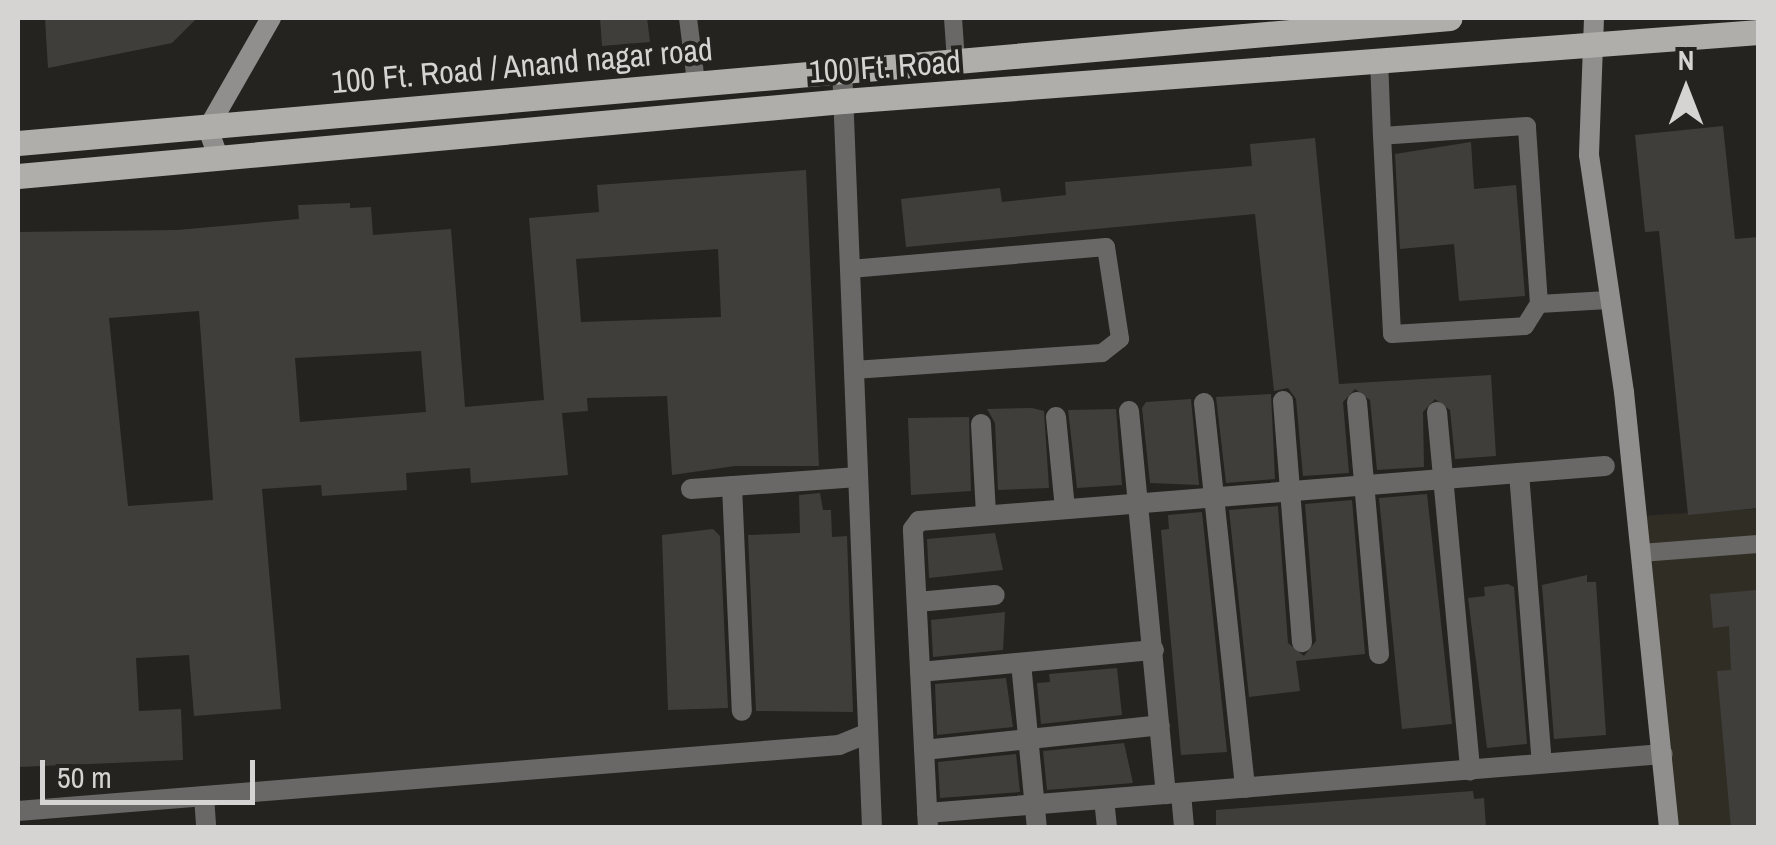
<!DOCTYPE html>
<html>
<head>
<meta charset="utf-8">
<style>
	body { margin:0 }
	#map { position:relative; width:1776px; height:845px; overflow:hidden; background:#242320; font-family:"Archivo Narrow",sans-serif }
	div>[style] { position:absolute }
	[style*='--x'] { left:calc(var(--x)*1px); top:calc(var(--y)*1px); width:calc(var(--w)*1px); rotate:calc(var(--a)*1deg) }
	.built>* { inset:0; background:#302d24 }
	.building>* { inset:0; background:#403e3b }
	.lane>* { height:18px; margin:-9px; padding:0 9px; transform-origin:9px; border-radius:9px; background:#696866 }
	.street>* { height:20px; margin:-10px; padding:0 10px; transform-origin:10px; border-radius:10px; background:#696866 }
	.secondary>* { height:20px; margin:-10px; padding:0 10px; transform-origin:10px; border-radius:10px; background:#908f8d }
	.primary>* { height:25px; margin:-12.5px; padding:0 12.5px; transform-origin:12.5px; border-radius:12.5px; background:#afaeaa }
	span { translate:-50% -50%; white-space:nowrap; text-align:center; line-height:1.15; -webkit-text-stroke:8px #242320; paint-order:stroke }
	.street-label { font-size:32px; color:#d5d4d2 }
	.frame { position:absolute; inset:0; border:20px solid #d5d4d2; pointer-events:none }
	.north { position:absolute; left:1636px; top:40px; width:100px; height:100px; -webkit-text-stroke:8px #242320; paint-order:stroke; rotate:0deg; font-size:28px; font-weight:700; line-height:40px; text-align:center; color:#d5d4d2 }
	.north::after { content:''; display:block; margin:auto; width:35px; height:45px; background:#d5d4d2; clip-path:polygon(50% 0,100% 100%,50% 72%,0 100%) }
	.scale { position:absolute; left:40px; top:760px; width:215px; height:45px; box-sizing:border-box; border:5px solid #d5d4d2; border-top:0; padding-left:12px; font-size:30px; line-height:35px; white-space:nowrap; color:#d5d4d2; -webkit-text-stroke:8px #242320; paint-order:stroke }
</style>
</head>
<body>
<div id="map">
	<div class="built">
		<div style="clip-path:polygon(1758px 509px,1758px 827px,1669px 827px,1637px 516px)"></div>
	</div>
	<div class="building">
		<div style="clip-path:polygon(45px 18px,197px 18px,172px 43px,48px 68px)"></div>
		<div style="clip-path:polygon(600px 18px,647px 18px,650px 42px,602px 46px)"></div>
		<div style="clip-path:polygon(1723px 126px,1735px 239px,1758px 237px,1758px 508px,1688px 515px,1659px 231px,1645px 232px,1635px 135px)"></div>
		<div style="clip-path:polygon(1315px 138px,1339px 384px,1491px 375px,1496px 456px,1455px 459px,1450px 410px,1435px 399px,1423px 412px,1424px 467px,1377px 470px,1370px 400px,1355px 389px,1343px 402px,1349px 473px,1303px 476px,1296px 399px,1288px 388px,1274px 391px,1255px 214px,906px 247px,901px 199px,1000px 188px,1002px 202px,1066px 195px,1065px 182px,1252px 166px,1250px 144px)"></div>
		<div style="clip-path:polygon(1471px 142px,1474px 189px,1516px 185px,1525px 296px,1459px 301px,1454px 244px,1400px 249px,1395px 154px)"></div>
		<div style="clip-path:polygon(evenodd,806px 170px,819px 466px,735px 466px,672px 475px,667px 396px,587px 398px,588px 411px,562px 413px,568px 475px,471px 483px,470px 468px,406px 473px,407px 490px,322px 496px,321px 485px,262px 489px,281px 709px,194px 716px,189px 655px,136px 658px,139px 711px,181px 709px,183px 760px,18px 767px,18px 232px,177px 230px,299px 219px,298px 205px,350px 203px,350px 208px,371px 207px,373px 235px,451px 229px,465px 407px,544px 400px,529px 218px,599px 212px,597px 185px,806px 170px,718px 249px,721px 317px,581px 322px,576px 259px,718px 249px,806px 170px,199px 311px,213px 500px,128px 506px,109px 318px,199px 311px,806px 170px,421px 351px,426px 412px,300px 422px,295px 358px,421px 351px)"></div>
		<div style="clip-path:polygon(1271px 394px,1275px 479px,1226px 483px,1216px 397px)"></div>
		<div style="clip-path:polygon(1191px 399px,1199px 485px,1150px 483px,1142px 408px,1146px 402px)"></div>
		<div style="clip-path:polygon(1032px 408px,1044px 411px,1049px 488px,998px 490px,995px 423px,987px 409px)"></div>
		<div style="clip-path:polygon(1116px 409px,1122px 485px,1077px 488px,1068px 410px)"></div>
		<div style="clip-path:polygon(969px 417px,971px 491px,911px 495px,908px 418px)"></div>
		<div style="clip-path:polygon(820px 493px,823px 510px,831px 510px,832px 537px,847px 536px,853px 712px,756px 711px,748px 535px,800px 533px,799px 495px)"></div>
		<div style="clip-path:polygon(1427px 494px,1452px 724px,1402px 729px,1379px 498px)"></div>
		<div style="clip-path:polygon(1352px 500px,1365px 654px,1296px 661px,1300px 691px,1249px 697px,1229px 510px,1278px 506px,1288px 643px,1304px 656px,1316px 641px,1305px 504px)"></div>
		<div style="clip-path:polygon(1202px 512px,1227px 752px,1181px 755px,1161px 530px,1169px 529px,1168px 515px)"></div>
		<div style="clip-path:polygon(713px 529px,720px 536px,728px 708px,668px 710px,662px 535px)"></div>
		<div style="clip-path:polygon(995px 533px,1003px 570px,929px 578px,927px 539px)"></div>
		<div style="clip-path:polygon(1587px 575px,1587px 582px,1596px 582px,1606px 735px,1554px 739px,1542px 585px)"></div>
		<div style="clip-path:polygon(1508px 584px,1514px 587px,1527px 744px,1487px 748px,1468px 598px,1485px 596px,1484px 587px)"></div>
		<div style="clip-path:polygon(1758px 590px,1758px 828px,1731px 828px,1717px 671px,1731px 670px,1729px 626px,1713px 628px,1710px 594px)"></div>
		<div style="clip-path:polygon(1005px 612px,1003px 650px,933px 657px,931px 620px)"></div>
		<div style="clip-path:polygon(1117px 668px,1122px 715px,1041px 724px,1037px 683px,1050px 682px,1049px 674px)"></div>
		<div style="clip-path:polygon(1006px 678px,1013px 727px,937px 735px,935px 684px)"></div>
		<div style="clip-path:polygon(1124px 743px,1133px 783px,1047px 790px,1043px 751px)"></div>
		<div style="clip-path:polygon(1016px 754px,1020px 792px,940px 798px,938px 762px)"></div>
		<div style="clip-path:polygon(1473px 791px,1474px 799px,1484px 798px,1486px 828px,1216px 828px,1216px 810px)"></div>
	</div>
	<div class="lane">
		<div style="--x:688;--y:18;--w:64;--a:82.9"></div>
		<div style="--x:953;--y:18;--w:39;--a:86"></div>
		<div style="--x:1379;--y:59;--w:77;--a:87.8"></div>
		<div style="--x:850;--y:269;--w:257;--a:-4.9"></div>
		<div style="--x:1106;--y:247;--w:93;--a:81.3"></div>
		<div style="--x:1120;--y:339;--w:23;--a:142"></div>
		<div style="--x:1102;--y:353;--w:249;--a:176.1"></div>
		<div style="--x:1539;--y:304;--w:178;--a:-93.9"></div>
		<div style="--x:1527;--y:126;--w:145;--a:176.1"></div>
		<div style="--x:1382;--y:136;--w:198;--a:87.1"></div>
		<div style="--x:1392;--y:334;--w:133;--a:-3.4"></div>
		<div style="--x:1525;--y:326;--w:26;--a:-58"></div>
		<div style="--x:1539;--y:304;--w:69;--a:-3.3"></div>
		<div style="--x:1641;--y:553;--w:117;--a:-4.4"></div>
	</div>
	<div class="street">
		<div style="--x:842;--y:67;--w:762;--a:87.74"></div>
		<div style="--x:1283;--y:401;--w:242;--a:85.5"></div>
		<div style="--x:1357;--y:402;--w:253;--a:85"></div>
		<div style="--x:1204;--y:403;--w:387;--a:83.9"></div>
		<div style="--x:1129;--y:411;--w:385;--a:84.5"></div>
		<div style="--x:1437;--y:412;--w:360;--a:84.7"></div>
		<div style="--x:1056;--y:417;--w:91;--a:84.4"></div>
		<div style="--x:981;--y:424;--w:89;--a:86.8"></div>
		<div style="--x:1519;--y:473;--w:291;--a:85.5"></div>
		<div style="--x:732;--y:486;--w:225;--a:87.5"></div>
		<div style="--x:691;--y:489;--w:167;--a:-4.1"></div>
		<div style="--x:917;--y:602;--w:78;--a:-5.1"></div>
		<div style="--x:1021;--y:663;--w:166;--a:84.5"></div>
		<div style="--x:920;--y:672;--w:235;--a:-5.4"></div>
		<div style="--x:924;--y:750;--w:237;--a:-6"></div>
		<div style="--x:1181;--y:793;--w:35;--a:85"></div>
		<div style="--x:204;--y:796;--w:32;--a:86"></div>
		<div style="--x:1104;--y:799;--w:29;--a:84"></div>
		<div style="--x:18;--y:811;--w:824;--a:-4.6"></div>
		<div style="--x:839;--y:745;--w:31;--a:-22"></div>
		<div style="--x:927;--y:813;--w:738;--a:-4.58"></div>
		<div style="--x:928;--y:828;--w:299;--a:-92.9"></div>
		<div style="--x:913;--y:529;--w:10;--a:-53"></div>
		<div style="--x:919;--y:521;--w:688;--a:-4.58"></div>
	</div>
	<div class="secondary">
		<div style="--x:1594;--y:18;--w:137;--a:92.1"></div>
		<div style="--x:1589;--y:155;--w:240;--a:81.6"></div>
		<div style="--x:1624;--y:392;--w:438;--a:84.1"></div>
		<div style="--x:219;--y:159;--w:33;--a:-110"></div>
		<div style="--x:208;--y:128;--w:127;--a:-60.2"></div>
	</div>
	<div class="primary">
		<div style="--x:18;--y:143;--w:1437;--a:-4.99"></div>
		<div style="--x:18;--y:176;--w:828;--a:-5.19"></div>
		<div style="--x:843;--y:101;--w:918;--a:-4.31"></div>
	</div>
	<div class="street-label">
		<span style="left:522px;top:66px;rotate:-5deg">100 Ft. Road / Anand nagar road</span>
		<span style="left:885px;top:67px;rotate:-4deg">100 Ft. Road</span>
	</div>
	<div class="frame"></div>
	<div class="north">N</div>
	<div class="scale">50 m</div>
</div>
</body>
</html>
